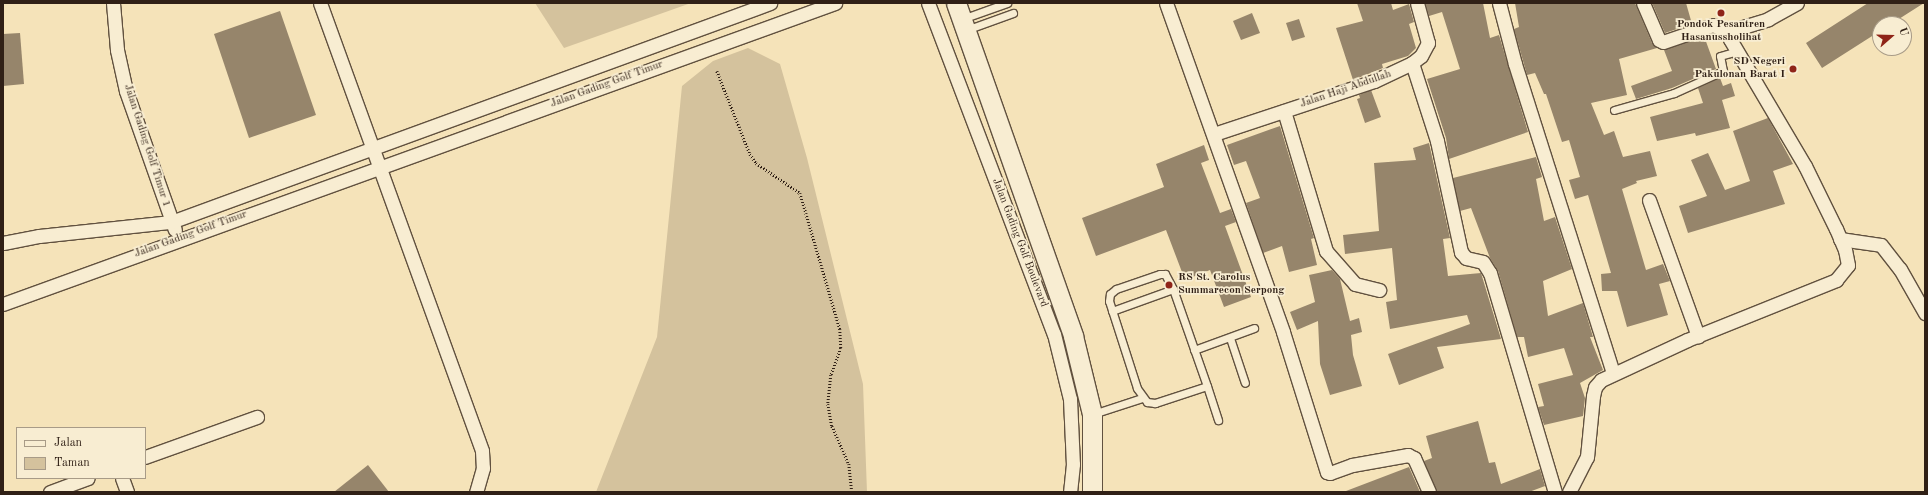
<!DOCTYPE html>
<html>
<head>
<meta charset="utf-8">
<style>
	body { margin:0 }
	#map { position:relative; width:1928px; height:495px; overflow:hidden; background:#f5e3b9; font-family:"Old Standard TT",serif }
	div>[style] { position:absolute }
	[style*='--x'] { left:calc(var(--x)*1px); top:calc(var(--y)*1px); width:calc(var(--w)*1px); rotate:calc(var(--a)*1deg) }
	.green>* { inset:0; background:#d4c29d }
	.building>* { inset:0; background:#96856b }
	.path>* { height:2.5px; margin-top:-1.25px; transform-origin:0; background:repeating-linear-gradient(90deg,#302016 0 1px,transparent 0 3px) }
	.roads { filter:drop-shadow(1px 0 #61513f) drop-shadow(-1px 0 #61513f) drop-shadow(0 1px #61513f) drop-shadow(0 -1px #61513f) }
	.service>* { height:7px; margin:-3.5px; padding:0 3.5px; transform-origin:3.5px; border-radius:3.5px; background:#f8edd2 }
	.minor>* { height:13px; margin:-6.5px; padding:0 6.5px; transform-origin:6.5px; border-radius:6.5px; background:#f8edd2 }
	.secondary>* { height:19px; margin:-9.5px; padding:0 9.5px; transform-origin:9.5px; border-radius:9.5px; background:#f8edd2 }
	.dots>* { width:11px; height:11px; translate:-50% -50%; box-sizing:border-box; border:2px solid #f8edd2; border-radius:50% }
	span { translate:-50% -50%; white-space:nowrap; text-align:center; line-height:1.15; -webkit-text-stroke:3.5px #f8edd2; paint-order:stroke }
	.poi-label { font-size:11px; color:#302016; font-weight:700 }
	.right { translate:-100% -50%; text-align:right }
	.left { translate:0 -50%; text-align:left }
	.street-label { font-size:11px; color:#302016 }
	.frame { position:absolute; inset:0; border:4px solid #302016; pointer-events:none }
	.legend { position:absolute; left:16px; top:427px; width:130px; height:52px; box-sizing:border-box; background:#f8edd2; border:1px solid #a89b87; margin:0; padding:5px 7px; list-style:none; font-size:12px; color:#302016 }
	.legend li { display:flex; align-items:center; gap:8px; height:20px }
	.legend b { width:20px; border:1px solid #a89b87 }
	.north { position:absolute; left:1872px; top:16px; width:40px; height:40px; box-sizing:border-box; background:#f8edd2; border:1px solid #a89b87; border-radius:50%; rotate:70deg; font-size:11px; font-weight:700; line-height:16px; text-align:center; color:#302016 }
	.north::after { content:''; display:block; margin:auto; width:14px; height:18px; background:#8f2418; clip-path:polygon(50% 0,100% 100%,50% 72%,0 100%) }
</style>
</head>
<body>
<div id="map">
	<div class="green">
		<div style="clip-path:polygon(535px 3px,691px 3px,564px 48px)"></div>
		<div style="clip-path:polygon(748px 48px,780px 64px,807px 158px,863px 384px,867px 492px,596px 492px,657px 337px,682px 86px,713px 61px)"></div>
	</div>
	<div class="building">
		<div style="clip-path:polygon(1357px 3px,1391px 3px,1393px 10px,1409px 4px,1414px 22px,1409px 24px,1416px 48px,1408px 56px,1382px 64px,1383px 68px,1353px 80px,1336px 28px,1363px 21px)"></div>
		<div style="clip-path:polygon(1425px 3px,1483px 3px,1490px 38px,1499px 35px,1528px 132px,1449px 159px,1446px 138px,1427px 79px,1460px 69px,1442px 12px,1429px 16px)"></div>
		<div style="clip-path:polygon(1515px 3px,1635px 3px,1652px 43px,1657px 48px,1619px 59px,1627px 95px,1591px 103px,1604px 135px,1614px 131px,1623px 157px,1650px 151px,1657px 176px,1636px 181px,1637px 183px,1622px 189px,1646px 270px,1663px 264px,1670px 281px,1659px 284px,1668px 315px,1627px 327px,1617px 291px,1602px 291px,1601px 274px,1611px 273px,1588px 195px,1575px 199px,1569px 180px,1580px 177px,1569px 140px,1562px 142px,1546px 94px,1544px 94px,1535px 73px,1527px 75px,1514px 29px,1519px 27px)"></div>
		<div style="clip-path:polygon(1652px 3px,1686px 3px,1692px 24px,1665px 33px)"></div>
		<div style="clip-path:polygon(1868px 3px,1924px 3px,1891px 24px,1880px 24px,1880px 31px,1822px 68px,1806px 43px)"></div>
		<div style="clip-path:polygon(280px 11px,316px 115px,249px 138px,214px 34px)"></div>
		<div style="clip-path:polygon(1252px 13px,1260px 33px,1241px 40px,1233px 21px)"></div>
		<div style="clip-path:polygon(1299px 19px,1305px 37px,1292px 41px,1286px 23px)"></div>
		<div style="clip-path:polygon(20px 33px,24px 84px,3px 86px,3px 34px)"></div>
		<div style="clip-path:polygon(1704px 36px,1716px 69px,1672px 88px,1636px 99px,1631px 86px,1672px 71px,1664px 50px)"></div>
		<div style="clip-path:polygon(1720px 78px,1723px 86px,1731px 83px,1735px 96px,1722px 100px,1730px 128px,1696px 136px,1695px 133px,1657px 141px,1650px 117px,1703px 103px,1698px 88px)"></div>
		<div style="clip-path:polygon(1371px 90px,1381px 117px,1365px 123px,1357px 99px,1360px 98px,1359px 95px)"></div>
		<div style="clip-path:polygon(1768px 118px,1793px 164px,1773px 171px,1785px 204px,1688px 233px,1679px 206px,1707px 196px,1691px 160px,1708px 153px,1725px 190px,1750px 181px,1733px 131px)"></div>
		<div style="clip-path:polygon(1280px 126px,1314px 238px,1311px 239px,1317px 265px,1289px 272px,1282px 246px,1263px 253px,1246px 203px,1260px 198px,1246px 161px,1234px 165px,1227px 145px)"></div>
		<div style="clip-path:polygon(1429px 143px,1450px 238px,1443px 239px,1448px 276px,1481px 273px,1501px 339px,1437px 347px,1444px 368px,1399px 385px,1388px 354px,1470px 324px,1467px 315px,1390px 329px,1386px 302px,1397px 300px,1392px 248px,1345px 254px,1343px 235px,1379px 231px,1374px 163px,1416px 160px,1413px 148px)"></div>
		<div style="clip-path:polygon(1204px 145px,1209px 160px,1201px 163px,1220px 213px,1231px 209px,1236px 222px,1225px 226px,1251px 297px,1224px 307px,1210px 270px,1185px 280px,1166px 230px,1096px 256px,1082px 218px,1164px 187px,1156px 164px)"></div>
		<div style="clip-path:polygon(1536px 157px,1542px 177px,1536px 179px,1544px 221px,1555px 217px,1572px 269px,1543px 281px,1548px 316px,1583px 303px,1593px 337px,1590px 337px,1603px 370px,1580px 383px,1585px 398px,1583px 416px,1544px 425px,1538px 407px,1544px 406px,1538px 384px,1573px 375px,1564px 348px,1528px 357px,1524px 337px,1517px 337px,1498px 271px,1490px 258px,1471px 208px,1460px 211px,1453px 178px)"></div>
		<div style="clip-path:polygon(1332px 270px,1340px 279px,1350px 321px,1359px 318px,1362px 332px,1351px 335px,1353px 355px,1362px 386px,1330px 395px,1320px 364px,1318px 321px,1297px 330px,1290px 312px,1315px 302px,1309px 275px)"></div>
		<div style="clip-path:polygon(1478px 421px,1489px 463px,1495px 462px,1501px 484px,1540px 469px,1545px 486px,1529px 492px,1437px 492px,1424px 461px,1432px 458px,1426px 436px)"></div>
		<div style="clip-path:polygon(368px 465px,389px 492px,334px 492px)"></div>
		<div style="clip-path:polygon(1409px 467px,1420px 492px,1346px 492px,1346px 491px)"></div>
	</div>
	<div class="path">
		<div style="--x:717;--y:71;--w:89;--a:68.3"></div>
		<div style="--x:750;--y:154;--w:11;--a:56"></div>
		<div style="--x:756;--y:163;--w:53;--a:34.3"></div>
		<div style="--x:800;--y:193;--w:21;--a:73"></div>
		<div style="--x:806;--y:213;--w:121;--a:73.7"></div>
		<div style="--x:840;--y:329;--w:19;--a:87"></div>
		<div style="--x:841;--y:348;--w:29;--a:110"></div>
		<div style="--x:831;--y:375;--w:29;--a:96"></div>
		<div style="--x:828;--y:404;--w:22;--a:80"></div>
		<div style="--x:832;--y:426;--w:42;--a:65.9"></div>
		<div style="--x:849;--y:464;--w:28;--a:84"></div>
	</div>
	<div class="roads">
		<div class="service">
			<div style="--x:962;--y:19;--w:48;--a:-19.6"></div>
			<div style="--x:966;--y:30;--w:50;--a:-19.9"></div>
			<div style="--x:1614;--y:110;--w:62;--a:-15.8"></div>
			<div style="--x:1674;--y:93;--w:54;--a:-24.2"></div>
			<div style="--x:1723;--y:71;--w:15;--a:-101"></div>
			<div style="--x:1720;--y:56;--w:19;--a:-16"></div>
			<div style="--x:1160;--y:274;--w:5;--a:0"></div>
			<div style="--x:1165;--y:274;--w:17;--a:62"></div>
			<div style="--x:1173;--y:289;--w:103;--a:70.7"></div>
			<div style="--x:1207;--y:386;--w:55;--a:161.9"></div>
			<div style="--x:1155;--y:403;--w:8;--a:-173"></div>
			<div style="--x:1147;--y:402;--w:17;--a:-126"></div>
			<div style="--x:1137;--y:388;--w:91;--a:-107.8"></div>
			<div style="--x:1109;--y:301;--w:7;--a:-82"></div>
			<div style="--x:1110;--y:294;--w:8;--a:-40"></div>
			<div style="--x:1116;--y:289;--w:46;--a:-18.8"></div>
			<div style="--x:1112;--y:311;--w:65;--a:-19.8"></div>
			<div style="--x:1230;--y:338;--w:47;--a:71.6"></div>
			<div style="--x:1194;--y:350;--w:64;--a:-20.1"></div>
			<div style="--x:1207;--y:386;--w:36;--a:72"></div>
			<div style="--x:1093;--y:414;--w:52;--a:-18.1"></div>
		</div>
		<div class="minor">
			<div style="--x:113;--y:3;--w:47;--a:85.1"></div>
			<div style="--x:117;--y:50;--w:42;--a:77.6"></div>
			<div style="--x:126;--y:91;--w:147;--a:70.6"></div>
			<div style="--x:320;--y:3;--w:476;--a:70.1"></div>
			<div style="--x:482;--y:451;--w:17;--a:87"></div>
			<div style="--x:483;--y:468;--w:25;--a:106"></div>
			<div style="--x:928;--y:3;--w:354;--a:69.2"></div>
			<div style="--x:1054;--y:334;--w:67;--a:76.2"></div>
			<div style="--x:1070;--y:399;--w:65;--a:87.4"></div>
			<div style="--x:1073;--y:464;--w:28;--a:96"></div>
			<div style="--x:1166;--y:3;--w:349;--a:70.4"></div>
			<div style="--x:1283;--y:332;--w:147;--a:72.6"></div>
			<div style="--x:1327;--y:472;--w:3;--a:18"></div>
			<div style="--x:1330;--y:473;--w:23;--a:-20"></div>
			<div style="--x:1352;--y:465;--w:57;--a:-10.1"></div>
			<div style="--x:1408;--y:455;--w:7;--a:27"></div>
			<div style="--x:1414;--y:458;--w:37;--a:66"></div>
			<div style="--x:1499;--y:3;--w:63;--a:75.3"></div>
			<div style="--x:1515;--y:64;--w:324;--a:72.4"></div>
			<div style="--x:1643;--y:3;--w:40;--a:66.6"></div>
			<div style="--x:1659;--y:40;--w:4;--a:27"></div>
			<div style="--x:1663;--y:42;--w:53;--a:-18.8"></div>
			<div style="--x:1713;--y:25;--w:20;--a:24"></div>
			<div style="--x:1412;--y:63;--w:82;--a:72.2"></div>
			<div style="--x:1437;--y:141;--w:114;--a:77.8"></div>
			<div style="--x:1461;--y:252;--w:8;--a:50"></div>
			<div style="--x:1466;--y:258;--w:17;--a:13"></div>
			<div style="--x:1483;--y:262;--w:13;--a:58"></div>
			<div style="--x:1490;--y:273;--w:228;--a:73.5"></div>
			<div style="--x:1284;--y:111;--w:146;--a:73.3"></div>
			<div style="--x:1326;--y:251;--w:44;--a:48.7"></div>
			<div style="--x:1355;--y:284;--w:25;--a:14"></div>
			<div style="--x:1214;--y:134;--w:169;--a:-18.3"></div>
			<div style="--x:1374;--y:81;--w:42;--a:-25.3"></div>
			<div style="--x:1412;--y:63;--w:11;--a:-38"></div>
			<div style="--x:1421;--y:56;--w:15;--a:-62"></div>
			<div style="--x:1428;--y:43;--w:41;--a:-105.4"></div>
			<div style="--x:1649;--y:200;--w:145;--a:70.2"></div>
			<div style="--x:1840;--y:239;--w:41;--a:8.3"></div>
			<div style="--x:1881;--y:245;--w:31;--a:52"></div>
			<div style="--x:1900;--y:269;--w:51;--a:60.4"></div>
			<div style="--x:3;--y:243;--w:37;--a:-11"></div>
			<div style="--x:39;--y:236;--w:133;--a:-6.1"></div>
			<div style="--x:171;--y:222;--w:638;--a:-20.08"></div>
			<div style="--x:3;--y:304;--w:885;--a:-19.89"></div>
			<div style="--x:145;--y:457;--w:119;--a:-19.7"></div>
			<div style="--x:122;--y:478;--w:15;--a:70"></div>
			<div style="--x:50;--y:492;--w:40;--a:-20.2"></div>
			<div style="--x:1569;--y:492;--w:39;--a:-63"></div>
			<div style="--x:1587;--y:457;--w:61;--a:-84.4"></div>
			<div style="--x:1593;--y:396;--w:9;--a:-77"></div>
			<div style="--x:1595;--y:387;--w:9;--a:-49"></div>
			<div style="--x:1601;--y:380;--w:95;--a:-24.9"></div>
			<div style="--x:1687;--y:340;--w:161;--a:-21.9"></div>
			<div style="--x:1836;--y:280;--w:19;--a:-51"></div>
			<div style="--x:1848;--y:265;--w:15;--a:-101"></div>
			<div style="--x:1845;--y:250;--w:23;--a:-113"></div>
			<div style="--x:1836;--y:229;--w:70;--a:-116.2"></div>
			<div style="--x:1805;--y:166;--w:147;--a:-120.6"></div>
			<div style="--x:1730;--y:39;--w:9;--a:-72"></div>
			<div style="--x:1733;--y:30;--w:37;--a:-17"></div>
			<div style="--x:1768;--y:19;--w:33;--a:-29"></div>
		</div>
		<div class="secondary">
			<div style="--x:956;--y:3;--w:353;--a:70.6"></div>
			<div style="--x:1073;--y:336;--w:80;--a:76.3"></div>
			<div style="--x:1092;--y:414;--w:78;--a:90"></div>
		</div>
	</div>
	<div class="dots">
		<div style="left:1721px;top:13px;background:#8f2418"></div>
		<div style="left:1793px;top:69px;background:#8f2418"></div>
		<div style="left:1169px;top:285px;background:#8f2418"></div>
	</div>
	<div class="poi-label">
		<span style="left:1721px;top:32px">Pondok Pesantren<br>Hasanussholihat</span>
		<span class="right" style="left:1785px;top:69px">SD Negeri<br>Pakulonan Barat I</span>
		<span class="left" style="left:1178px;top:285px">RS St. Carolus<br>Summarecon Serpong</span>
	</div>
	<div class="street-label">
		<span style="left:607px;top:85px;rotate:-20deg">Jalan Gading Golf Timur</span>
		<span style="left:1346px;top:90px;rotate:-19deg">Jalan Haji Abdullah</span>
		<span style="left:146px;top:146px;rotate:72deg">Jalan Gading Golf Timur 1</span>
		<span style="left:191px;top:235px;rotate:-20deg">Jalan Gading Golf Timur</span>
		<span style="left:1019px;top:243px;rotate:69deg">Jalan Gading Golf Boulevard</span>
	</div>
	<div class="frame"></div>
	<ul class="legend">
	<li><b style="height:5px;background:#f8edd2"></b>Jalan</li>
	<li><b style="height:11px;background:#d4c29d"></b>Taman</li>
	</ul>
	<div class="north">U</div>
</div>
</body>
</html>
